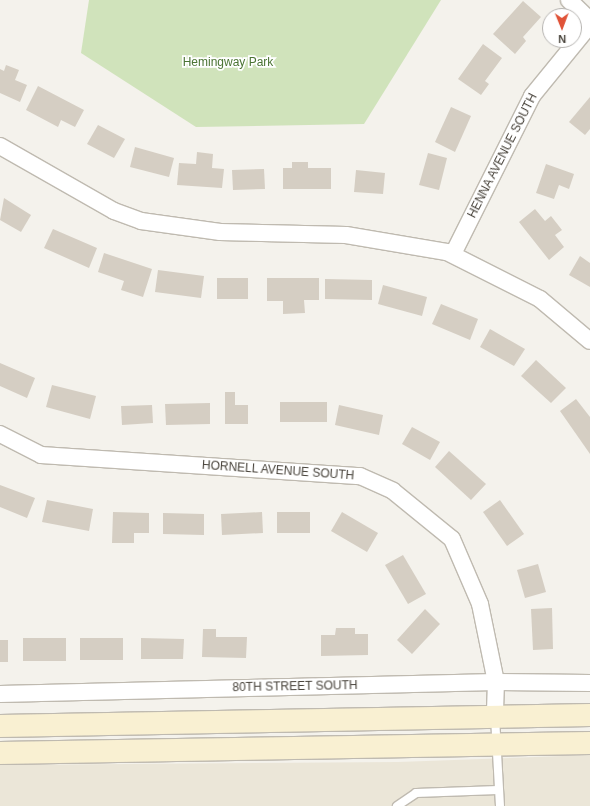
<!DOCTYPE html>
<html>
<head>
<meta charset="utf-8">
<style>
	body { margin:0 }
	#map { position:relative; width:590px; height:806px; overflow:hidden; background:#f4f2ec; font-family:Helvetica,sans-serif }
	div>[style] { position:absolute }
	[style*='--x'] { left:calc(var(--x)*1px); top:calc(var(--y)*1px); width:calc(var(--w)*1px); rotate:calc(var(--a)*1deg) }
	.education>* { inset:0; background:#ebe6d8 }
	.green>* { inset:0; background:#d0e3bb }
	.building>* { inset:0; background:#d5cec3 }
	.roads { filter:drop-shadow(1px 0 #bfbab0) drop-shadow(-1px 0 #bfbab0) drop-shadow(0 1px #bfbab0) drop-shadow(0 -1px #bfbab0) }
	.service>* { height:8px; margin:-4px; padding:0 4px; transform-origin:4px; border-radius:4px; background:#fff }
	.minor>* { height:16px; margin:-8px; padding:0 8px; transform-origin:8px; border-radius:8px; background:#fff }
	.secondary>* { height:22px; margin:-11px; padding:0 11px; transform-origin:11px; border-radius:11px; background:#f9f0d2 }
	span { translate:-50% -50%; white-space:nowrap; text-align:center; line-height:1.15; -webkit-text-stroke:3.5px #fff; paint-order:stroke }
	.park-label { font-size:12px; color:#4b7434 }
	.street-label { font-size:12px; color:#48433b }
	.north { position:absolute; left:542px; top:8px; width:40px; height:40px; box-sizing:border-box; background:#fff; border:1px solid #b6b4b1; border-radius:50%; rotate:179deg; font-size:11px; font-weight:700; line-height:16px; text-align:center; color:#48433b }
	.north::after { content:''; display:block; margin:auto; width:14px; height:18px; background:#e05338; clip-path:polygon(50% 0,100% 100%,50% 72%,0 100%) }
</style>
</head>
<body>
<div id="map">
	<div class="education">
		<div style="clip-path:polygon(590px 755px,590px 806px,0 806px,0 765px,398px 762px)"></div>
	</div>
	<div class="green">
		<div style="clip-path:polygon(89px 0,441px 0,364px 124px,196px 127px,81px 53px)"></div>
	</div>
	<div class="building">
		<div style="clip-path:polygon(523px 1px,541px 17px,523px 37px,526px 41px,515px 54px,493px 34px)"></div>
		<div style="clip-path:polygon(483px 44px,502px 58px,485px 81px,489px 84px,481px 95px,458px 79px)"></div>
		<div style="clip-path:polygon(6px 65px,19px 70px,15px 80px,27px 85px,20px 102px,0 93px,0 69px,4px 71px)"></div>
		<div style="clip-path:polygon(38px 86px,84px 110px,75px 127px,61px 120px,58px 127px,26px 110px)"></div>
		<div style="clip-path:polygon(590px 97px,590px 129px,585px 135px,569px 122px)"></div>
		<div style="clip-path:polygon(451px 107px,471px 116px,455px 152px,435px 142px)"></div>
		<div style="clip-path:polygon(98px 125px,125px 139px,114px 158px,87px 144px)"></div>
		<div style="clip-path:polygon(135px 147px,174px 158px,169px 177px,130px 167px)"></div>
		<div style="clip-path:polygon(197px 152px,213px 154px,212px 168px,224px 169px,222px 188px,177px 185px,179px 163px,196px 164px)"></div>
		<div style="clip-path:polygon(428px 153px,447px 158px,439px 190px,419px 185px)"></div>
		<div style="clip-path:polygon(292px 162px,308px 162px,308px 168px,331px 168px,331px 189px,283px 189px,283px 168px,292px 168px)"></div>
		<div style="clip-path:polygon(546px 164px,574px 174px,569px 189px,559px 185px,554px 199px,536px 193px)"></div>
		<div style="clip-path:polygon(264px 169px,265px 189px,233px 190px,232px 170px)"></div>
		<div style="clip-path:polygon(356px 170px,385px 173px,383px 194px,354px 192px)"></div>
		<div style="clip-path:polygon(4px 198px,31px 215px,21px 232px,0 220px)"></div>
		<div style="clip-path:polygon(535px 209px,545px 221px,551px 216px,562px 230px,555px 235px,564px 247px,549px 260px,519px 222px)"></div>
		<div style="clip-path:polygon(53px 229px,97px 248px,89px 268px,44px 248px)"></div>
		<div style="clip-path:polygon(104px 253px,152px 269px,143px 297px,121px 290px,124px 281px,98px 272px)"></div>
		<div style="clip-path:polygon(580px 256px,590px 263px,590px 287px,569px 275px)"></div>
		<div style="clip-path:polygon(158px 270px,204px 276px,201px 298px,155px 292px)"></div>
		<div style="clip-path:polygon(217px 278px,248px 278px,248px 299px,217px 299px)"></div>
		<div style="clip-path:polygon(267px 278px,319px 278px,319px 300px,304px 300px,305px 313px,283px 314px,283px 301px,267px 301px)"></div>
		<div style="clip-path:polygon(325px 279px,372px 280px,372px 300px,325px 299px)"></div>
		<div style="clip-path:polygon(383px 285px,427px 297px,422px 316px,378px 304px)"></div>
		<div style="clip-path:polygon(441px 304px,478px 319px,470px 340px,432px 324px)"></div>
		<div style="clip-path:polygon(490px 329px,525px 349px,514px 366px,480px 347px)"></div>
		<div style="clip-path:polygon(536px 360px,566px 388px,551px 403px,521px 376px)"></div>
		<div style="clip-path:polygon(0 363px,35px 378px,27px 398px,0 386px)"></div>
		<div style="clip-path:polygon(52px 385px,96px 396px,90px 419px,46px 407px)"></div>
		<div style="clip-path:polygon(225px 392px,235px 392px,235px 405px,248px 405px,248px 424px,225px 424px)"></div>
		<div style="clip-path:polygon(576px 399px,590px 417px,590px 454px,560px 411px)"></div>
		<div style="clip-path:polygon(280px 402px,327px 402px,327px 422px,280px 422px)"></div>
		<div style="clip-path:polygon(210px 403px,210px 424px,166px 425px,165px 404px)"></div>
		<div style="clip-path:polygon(152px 405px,153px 423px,122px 425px,121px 406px)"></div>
		<div style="clip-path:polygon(339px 405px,383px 415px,379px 435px,335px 425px)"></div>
		<div style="clip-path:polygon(412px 427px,440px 442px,430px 460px,402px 444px)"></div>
		<div style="clip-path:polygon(449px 451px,486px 484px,471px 500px,435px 467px)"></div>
		<div style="clip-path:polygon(0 485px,35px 498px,27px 518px,0 507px)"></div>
		<div style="clip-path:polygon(47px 500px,93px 509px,89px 531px,42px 522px)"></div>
		<div style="clip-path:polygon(500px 500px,524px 534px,507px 546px,483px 512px)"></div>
		<div style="clip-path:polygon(113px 512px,149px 513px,149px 533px,134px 533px,134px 543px,112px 543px)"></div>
		<div style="clip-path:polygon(262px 512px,263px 533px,222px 535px,221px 514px)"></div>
		<div style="clip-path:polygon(277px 512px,310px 512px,310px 533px,277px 533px)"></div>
		<div style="clip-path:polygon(342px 512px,378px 533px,367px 552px,331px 531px)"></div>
		<div style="clip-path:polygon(163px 513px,204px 514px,204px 535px,163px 534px)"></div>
		<div style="clip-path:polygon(403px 555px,426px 594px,408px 604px,385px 565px)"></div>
		<div style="clip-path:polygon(538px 564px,546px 592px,525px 598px,517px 570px)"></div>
		<div style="clip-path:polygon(552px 608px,553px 649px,533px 650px,531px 609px)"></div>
		<div style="clip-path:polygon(425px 609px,440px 624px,412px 654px,397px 640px)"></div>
		<div style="clip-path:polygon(336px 628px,355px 628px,355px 634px,368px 634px,368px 655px,321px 656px,321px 635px,335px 635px)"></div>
		<div style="clip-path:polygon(203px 629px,216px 629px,216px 637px,247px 637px,246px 658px,202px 657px)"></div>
		<div style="clip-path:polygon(23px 638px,66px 638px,66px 661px,23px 661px)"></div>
		<div style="clip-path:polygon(80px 638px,123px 638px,123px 660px,80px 660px)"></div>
		<div style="clip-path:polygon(141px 638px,184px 639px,183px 659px,141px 659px)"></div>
		<div style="clip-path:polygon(0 640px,8px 640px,8px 662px,0 662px)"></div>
	</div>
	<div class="roads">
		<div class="service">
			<div style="--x:495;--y:717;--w:89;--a:86.8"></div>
			<div style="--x:397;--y:806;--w:23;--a:-34"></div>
			<div style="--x:416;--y:793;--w:82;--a:-2.1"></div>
		</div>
		<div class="minor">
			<div style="--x:569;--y:0;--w:29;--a:44"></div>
			<div style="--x:0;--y:146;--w:131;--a:29.7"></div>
			<div style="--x:114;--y:211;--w:29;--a:20"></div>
			<div style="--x:141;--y:221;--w:80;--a:7.9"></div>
			<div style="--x:220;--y:232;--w:126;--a:1.4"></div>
			<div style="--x:346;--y:235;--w:102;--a:9.6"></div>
			<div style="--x:447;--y:252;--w:104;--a:26.8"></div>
			<div style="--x:540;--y:299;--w:65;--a:40"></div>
			<div style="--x:453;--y:254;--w:177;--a:-63.4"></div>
			<div style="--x:532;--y:96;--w:92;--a:-50.8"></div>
			<div style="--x:0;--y:434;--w:46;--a:27.1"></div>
			<div style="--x:41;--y:455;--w:320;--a:3.8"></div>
			<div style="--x:360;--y:476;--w:36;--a:24"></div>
			<div style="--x:393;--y:491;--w:76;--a:39.1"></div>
			<div style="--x:452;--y:539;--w:71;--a:66.7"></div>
			<div style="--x:480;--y:604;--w:80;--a:78.4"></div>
			<div style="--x:496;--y:682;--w:35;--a:92"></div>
			<div style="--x:0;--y:694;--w:496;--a:-1.4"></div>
			<div style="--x:496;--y:682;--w:94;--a:0.6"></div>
		</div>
		<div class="secondary">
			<div style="--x:0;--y:726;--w:590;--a:-1.07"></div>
			<div style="--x:0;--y:753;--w:590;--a:-0.97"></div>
		</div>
	</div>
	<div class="park-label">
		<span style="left:228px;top:63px">Hemingway Park</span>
	</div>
	<div class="street-label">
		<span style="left:503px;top:156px;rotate:-63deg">HENNA AVENUE SOUTH</span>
		<span style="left:278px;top:471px;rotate:4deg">HORNELL AVENUE SOUTH</span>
		<span style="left:295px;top:687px;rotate:-1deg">80TH STREET SOUTH</span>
	</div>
	<div class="north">N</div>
</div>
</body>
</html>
